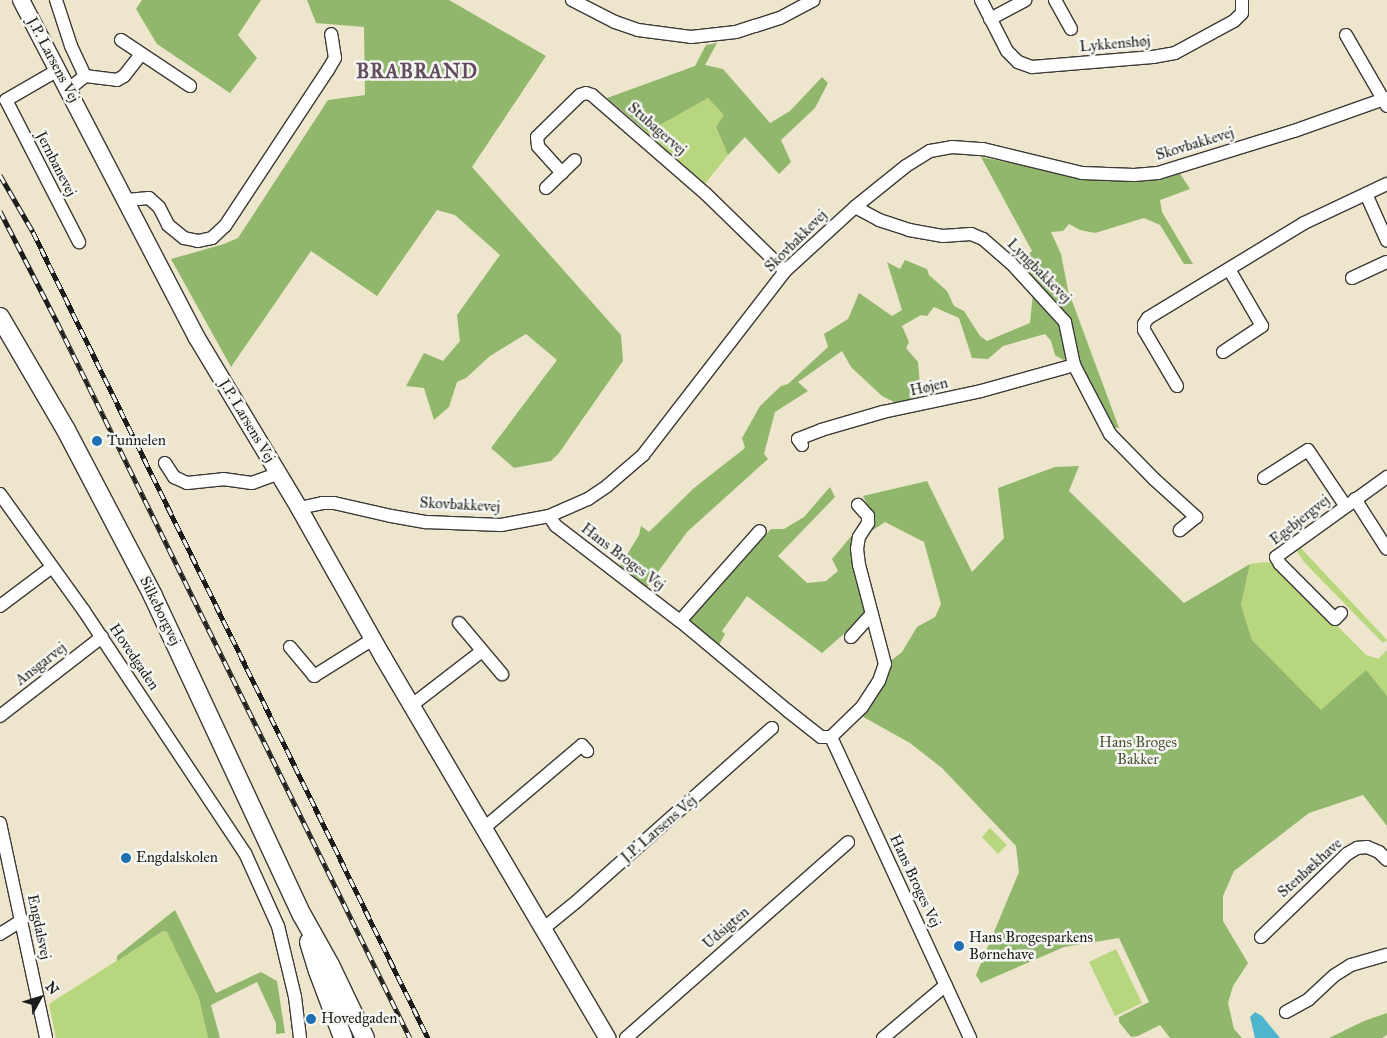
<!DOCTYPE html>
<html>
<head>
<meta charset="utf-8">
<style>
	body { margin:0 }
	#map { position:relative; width:1387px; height:1038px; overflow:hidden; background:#eee6cc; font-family:"IM FELL Great Primer",serif }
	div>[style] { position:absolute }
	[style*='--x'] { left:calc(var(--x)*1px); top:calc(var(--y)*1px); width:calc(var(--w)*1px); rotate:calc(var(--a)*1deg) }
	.green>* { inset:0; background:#b7d67e }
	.forest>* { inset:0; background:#91b76d }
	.water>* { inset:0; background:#4fb4cd }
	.roads { filter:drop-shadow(1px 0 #3c3a36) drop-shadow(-1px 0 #3c3a36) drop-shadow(0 1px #3c3a36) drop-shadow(0 -1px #3c3a36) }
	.minor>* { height:12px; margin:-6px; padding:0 6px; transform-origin:6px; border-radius:6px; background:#fff }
	.tertiary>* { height:16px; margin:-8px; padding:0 8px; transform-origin:8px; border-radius:8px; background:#fff }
	.secondary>* { height:18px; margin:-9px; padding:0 9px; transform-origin:9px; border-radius:9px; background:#fff }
	.rail>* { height:5px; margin-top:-2.5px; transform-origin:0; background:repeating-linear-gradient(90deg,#f6f6f2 0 9px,#1c1c1c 0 18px); box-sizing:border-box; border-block:1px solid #1c1c1c }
	.dots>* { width:14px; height:14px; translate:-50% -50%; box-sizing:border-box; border:2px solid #f6f6f2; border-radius:50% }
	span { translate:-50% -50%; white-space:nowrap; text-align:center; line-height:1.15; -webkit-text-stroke:5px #f6f6f2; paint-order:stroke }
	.street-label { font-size:15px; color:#1c1c1c }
	.poi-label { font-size:15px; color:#1c1c1c }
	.left { translate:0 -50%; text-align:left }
	.park-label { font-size:15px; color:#4a5439 }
	.district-label { font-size:20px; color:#634c5e; font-weight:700; letter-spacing:1px }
	.north { position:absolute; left:15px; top:973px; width:50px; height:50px; -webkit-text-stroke:4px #f6f6f2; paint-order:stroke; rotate:51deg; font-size:14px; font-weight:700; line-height:20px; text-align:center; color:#1c1c1c }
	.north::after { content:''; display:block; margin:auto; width:18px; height:22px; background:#1c1c1c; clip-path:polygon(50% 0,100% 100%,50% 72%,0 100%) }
</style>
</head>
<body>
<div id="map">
	<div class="green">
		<div style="clip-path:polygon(708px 98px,725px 115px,716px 127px,728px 155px,704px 185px,644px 133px)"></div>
		<div style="clip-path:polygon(1298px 545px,1387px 640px,1383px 643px,1304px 562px,1294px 547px)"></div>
		<div style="clip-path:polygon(1265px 562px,1275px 563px,1366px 655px,1378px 659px,1387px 650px,1387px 696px,1365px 671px,1321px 711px,1252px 640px,1241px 605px,1250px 564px)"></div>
		<div style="clip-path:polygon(990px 828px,1007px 845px,998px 854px,982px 837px)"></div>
		<div style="clip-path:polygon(163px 931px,167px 932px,199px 998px,208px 1038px,56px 1038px,49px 1004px)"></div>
		<div style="clip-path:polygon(1116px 949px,1142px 1003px,1115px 1016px,1089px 962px)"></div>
	</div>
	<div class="forest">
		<div style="clip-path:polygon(142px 0,261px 0,238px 35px,257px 58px,230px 93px,157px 44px,136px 9px)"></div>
		<div style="clip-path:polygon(307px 0,449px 0,546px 56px,472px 167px,621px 335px,623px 361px,559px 453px,551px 461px,514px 468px,491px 448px,557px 360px,526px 334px,490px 356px,466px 378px,457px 382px,449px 407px,434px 420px,424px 388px,406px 386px,424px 353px,443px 361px,460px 341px,457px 315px,500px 255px,455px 215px,437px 210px,377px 296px,311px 251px,231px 367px,171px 259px,224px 244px,238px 238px,328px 100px,365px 95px,364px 27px,316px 23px)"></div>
		<div style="clip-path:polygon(717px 43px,705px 65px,723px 69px,770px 123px,790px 111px,822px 77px,828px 83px,815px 108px,781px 140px,791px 162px,779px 174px,745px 137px,728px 155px,716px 127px,724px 115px,708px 98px,647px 132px,607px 98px,695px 66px,706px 45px)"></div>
		<div style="clip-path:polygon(981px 157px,1100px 181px,1140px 180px,1179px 172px,1190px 189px,1160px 200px,1162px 212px,1193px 264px,1184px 264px,1160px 225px,1144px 218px,1095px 233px,1080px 230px,1069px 224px,1063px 231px,1051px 232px,1061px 254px,1068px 290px,1119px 428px,1110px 427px,1084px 375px,1065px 318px,1018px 265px,1032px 251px)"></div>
		<div style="clip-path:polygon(905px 260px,927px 269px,929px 275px,947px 291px,954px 306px,964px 311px,980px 336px,987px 341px,1030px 323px,1033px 293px,1059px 319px,1066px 359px,1063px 360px,1055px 355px,1051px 341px,1045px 334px,1003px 346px,988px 359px,972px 358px,959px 318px,934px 307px,927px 316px,921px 315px,902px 326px,909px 342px,906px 348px,918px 362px,921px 396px,898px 404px,882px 396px,851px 367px,842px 351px,798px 382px,808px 391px,775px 412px,764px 454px,768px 459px,687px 532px,647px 587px,619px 568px,639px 535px,641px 526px,649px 532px,694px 488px,745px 448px,742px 438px,760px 406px,781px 386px,788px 384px,828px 347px,824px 334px,848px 319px,859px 293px,892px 316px,902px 310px,887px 262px,900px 269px)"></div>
		<div style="clip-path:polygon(1079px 466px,1069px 491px,1184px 603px,1250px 564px,1241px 605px,1252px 640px,1321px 710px,1366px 670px,1387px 696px,1387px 826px,1363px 795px,1309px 813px,1234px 871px,1223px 896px,1223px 921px,1248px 963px,1233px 986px,1228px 1003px,1234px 1029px,1242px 1038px,1170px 1038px,1160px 1025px,1138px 1036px,1131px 1037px,1119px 1022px,1119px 1017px,1149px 1002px,1119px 938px,1064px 947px,981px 983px,976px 975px,1019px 872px,1016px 846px,942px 768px,910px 743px,858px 714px,888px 663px,902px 652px,917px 627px,935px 617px,941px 604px,924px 542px,885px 522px,867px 534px,873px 516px,863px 496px,927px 481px,972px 572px,1004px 538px,998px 488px,1055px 467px)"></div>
		<div style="clip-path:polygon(830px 487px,835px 497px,778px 556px,807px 583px,826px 581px,838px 571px,832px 559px,853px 534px,869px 612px,822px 653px,747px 596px,722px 631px,725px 634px,718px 647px,691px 623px,691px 615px,771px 529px,784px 529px,804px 517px)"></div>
		<div style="clip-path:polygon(175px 910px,216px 993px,261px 972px,277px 981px,285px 1033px,276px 1034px,276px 1023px,257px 982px,211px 1005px,220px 1038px,208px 1038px,199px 998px,167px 932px,163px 931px,117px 961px,117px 956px)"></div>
		<div style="clip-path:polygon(1387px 1013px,1387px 1035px,1382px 1038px,1329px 1038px,1364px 1021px)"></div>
	</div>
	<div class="water">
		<div style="clip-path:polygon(1255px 1012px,1262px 1016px,1280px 1038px,1255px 1038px,1250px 1017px)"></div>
	</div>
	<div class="roads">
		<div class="minor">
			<div style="--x:56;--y:0;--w:48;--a:71.9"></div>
			<div style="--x:71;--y:46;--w:33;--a:65"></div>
			<div style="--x:572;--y:0;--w:48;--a:27.1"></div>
			<div style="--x:615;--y:22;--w:24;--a:19"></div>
			<div style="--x:638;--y:30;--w:53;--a:7.5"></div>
			<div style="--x:691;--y:37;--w:45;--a:-6.3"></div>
			<div style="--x:736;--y:32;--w:20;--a:-18"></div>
			<div style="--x:755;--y:26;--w:26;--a:-18"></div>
			<div style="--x:780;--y:18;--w:38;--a:-28"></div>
			<div style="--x:981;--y:0;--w:57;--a:63"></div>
			<div style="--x:1007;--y:51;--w:16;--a:45"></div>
			<div style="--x:1018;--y:62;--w:15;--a:20"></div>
			<div style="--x:1032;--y:67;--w:121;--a:-4.7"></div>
			<div style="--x:1153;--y:57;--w:22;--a:-10"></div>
			<div style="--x:1175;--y:53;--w:67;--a:-28.5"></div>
			<div style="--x:1234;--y:21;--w:11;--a:-45"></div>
			<div style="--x:1242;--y:13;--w:13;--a:-90"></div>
			<div style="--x:1055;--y:0;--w:33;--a:61"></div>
			<div style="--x:990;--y:19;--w:40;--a:-28"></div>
			<div style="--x:1346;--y:35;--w:82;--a:60"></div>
			<div style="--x:121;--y:40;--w:83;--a:33.7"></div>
			<div style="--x:58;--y:70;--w:60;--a:150"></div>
			<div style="--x:6;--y:100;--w:160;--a:62.8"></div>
			<div style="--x:69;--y:89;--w:21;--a:-39"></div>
			<div style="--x:85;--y:76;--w:32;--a:7"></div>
			<div style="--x:117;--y:80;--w:8;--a:-30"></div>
			<div style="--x:124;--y:76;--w:28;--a:-52"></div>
			<div style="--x:562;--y:173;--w:36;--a:-132"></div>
			<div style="--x:538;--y:146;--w:9;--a:-96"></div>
			<div style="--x:537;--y:137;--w:60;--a:-44.3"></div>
			<div style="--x:580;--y:95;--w:6;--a:-18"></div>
			<div style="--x:586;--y:93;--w:6;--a:18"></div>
			<div style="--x:592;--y:95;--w:151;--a:41"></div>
			<div style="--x:706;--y:194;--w:110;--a:44.3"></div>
			<div style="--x:546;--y:188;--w:40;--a:-44"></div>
			<div style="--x:1366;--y:194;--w:51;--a:65.9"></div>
			<div style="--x:127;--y:200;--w:22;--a:-5"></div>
			<div style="--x:149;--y:198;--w:13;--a:42"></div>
			<div style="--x:159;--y:207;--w:20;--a:63"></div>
			<div style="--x:168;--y:225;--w:21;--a:39"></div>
			<div style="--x:184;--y:238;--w:14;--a:12"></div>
			<div style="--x:198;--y:241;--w:14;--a:-12"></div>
			<div style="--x:212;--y:238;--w:18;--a:-43"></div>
			<div style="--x:225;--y:226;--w:187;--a:-56.6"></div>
			<div style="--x:328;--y:70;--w:14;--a:-60"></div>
			<div style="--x:335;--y:58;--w:24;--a:-99"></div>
			<div style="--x:855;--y:207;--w:27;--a:28"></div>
			<div style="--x:879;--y:220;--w:32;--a:18"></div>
			<div style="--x:909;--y:230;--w:35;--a:10"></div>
			<div style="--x:943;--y:236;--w:28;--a:-4"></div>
			<div style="--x:971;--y:234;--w:13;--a:23"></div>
			<div style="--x:983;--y:239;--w:37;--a:41"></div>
			<div style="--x:1011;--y:263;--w:80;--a:47.5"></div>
			<div style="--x:1065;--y:322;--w:44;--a:78.2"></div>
			<div style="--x:1074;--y:365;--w:78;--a:62.4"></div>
			<div style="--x:1110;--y:434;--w:63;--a:45.6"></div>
			<div style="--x:1154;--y:479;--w:57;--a:42.1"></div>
			<div style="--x:1196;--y:517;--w:21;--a:141"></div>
			<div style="--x:1352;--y:278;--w:38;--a:-25"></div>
			<div style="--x:1223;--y:352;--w:47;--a:-33.7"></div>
			<div style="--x:1262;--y:326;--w:66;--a:-120.1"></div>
			<div style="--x:1177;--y:386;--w:65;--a:-120.5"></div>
			<div style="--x:1144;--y:330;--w:6;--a:-90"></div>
			<div style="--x:1144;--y:324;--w:7;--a:-56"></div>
			<div style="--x:1148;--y:318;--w:183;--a:-31.3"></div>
			<div style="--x:1304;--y:223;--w:92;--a:-25.2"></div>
			<div style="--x:802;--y:445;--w:7;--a:-124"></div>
			<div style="--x:798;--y:439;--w:25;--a:-21"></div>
			<div style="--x:821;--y:430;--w:65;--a:-16.2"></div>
			<div style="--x:883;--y:412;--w:100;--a:-12.1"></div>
			<div style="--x:981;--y:391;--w:97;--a:-15.6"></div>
			<div style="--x:165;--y:463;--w:17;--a:57"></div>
			<div style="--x:174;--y:477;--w:14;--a:25"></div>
			<div style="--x:187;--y:483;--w:36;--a:-6"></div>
			<div style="--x:223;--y:479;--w:29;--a:8"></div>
			<div style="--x:252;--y:483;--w:29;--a:-20"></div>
			<div style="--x:1264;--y:478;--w:52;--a:-32.5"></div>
			<div style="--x:1308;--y:450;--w:66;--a:56.1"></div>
			<div style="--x:0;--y:494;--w:144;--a:54.3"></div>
			<div style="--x:84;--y:611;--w:291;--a:56.4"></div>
			<div style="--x:245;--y:853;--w:80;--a:65.7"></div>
			<div style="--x:278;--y:926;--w:73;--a:76.5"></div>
			<div style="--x:295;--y:997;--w:41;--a:83"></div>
			<div style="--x:1355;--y:499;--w:59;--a:57.4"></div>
			<div style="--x:299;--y:508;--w:24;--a:-12"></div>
			<div style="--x:322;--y:503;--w:12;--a:0"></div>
			<div style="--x:334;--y:503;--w:58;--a:12.8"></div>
			<div style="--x:391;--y:516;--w:36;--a:10"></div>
			<div style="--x:426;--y:522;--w:75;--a:2.3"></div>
			<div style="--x:501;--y:525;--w:49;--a:-10.6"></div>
			<div style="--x:549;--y:516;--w:43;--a:-23.6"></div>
			<div style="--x:588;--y:499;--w:23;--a:-34"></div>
			<div style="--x:607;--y:486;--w:48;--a:-40.7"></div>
			<div style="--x:643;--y:455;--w:232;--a:-52.3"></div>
			<div style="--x:785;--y:271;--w:95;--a:-42.4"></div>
			<div style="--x:855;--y:207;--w:65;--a:-38.8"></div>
			<div style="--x:906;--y:166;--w:28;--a:-32"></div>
			<div style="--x:930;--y:151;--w:22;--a:-10"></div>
			<div style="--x:952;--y:147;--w:31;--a:4"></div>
			<div style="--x:983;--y:149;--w:102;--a:13.6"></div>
			<div style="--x:1082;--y:173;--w:52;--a:2.2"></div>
			<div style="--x:1134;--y:175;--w:24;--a:-5"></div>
			<div style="--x:1158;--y:173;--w:142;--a:-17.2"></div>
			<div style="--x:1294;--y:131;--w:99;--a:-19.5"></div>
			<div style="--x:549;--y:516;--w:12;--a:55"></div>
			<div style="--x:556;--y:526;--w:156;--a:37.5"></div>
			<div style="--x:680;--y:621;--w:141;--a:39.8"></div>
			<div style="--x:788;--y:711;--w:42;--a:38.2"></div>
			<div style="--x:821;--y:737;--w:10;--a:0"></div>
			<div style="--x:831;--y:737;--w:43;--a:-44.1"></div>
			<div style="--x:862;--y:707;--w:31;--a:-57"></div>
			<div style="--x:879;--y:681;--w:18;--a:-71"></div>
			<div style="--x:885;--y:664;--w:102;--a:-104.7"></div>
			<div style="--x:859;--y:565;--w:16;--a:-97"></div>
			<div style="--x:857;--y:549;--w:12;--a:-81"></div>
			<div style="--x:859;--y:537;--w:17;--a:-57"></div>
			<div style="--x:868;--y:523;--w:7;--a:-90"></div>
			<div style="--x:868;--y:516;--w:15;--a:-132"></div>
			<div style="--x:0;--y:606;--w:65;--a:-36.9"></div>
			<div style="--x:1341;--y:613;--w:8;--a:135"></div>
			<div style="--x:1335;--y:619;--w:78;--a:-135"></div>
			<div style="--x:1280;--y:564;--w:8;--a:-120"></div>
			<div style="--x:1276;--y:557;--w:137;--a:-35.8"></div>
			<div style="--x:680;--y:621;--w:120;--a:-48.4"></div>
			<div style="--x:459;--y:623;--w:67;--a:49.9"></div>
			<div style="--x:851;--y:637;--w:31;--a:-48"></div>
			<div style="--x:290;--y:647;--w:38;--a:50"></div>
			<div style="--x:314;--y:676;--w:70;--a:-32.1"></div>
			<div style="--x:412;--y:705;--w:88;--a:-37.6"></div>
			<div style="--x:0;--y:716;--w:129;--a:-37.8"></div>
			<div style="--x:831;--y:737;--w:332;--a:65.2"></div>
			<div style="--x:0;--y:823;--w:220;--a:77.9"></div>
			<div style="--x:484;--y:828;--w:128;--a:-40.3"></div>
			<div style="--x:582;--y:745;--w:8;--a:50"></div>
			<div style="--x:544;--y:928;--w:41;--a:-39.1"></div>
			<div style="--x:576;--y:902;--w:262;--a:-41.6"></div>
			<div style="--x:0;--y:934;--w:26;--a:-32"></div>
			<div style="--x:1261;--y:937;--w:120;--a:-44"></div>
			<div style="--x:1347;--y:854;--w:12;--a:-31"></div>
			<div style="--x:1357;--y:848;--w:10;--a:-6"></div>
			<div style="--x:1367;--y:847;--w:13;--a:23"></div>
			<div style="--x:1379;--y:852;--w:11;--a:45"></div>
			<div style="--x:1286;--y:1012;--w:26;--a:-29"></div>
			<div style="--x:1309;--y:999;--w:35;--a:-43"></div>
			<div style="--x:1335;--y:975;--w:19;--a:-32"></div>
			<div style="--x:1351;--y:965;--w:37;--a:-16"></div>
			<div style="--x:626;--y:1038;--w:296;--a:-41.4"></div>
			<div style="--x:883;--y:1038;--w:82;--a:-40.1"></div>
		</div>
		<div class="tertiary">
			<div style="--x:21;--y:0;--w:381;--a:62.5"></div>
			<div style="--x:197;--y:338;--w:198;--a:59"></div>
			<div style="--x:299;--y:508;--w:171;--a:60.6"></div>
			<div style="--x:383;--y:657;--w:442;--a:59.5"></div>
		</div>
		<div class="secondary">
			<div style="--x:0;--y:317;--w:131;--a:59.7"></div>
			<div style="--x:66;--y:430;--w:187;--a:62.3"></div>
			<div style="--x:153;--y:596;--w:352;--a:65"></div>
			<div style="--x:302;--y:915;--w:57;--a:60.8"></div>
			<div style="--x:330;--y:965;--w:81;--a:64.4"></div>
			<div style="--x:309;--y:942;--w:30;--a:73"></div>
			<div style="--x:318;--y:971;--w:72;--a:69.5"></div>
		</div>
	</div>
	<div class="rail">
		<div style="--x:0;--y:175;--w:66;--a:59.9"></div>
		<div style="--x:33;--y:232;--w:898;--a:63.89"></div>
		<div style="--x:0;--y:211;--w:125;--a:62.8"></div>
		<div style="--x:57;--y:322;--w:798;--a:63.76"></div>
	</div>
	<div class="dots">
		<div style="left:97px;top:441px;background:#1f6fb2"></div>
		<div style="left:126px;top:858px;background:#1f6fb2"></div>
		<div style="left:959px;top:946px;background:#1f6fb2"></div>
		<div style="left:311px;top:1019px;background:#1f6fb2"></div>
	</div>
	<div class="street-label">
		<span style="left:1115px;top:44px;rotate:-5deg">Lykkenshøj</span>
		<span style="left:53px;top:60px;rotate:62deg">J.P. Larsens Vej</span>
		<span style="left:657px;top:129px;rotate:41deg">Stubagervej</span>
		<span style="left:1195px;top:144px;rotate:-17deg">Skovbakkevej</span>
		<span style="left:56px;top:164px;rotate:63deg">Jernbanevej</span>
		<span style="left:796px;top:241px;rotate:-45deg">Skovbakkevej</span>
		<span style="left:1039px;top:271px;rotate:45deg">Lyngbakkevej</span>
		<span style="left:929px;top:387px;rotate:-13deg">Højen</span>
		<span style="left:247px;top:421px;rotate:59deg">J.P. Larsens Vej</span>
		<span style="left:460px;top:505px;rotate:3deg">Skovbakkevej</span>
		<span style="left:1300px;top:520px;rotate:-38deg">Egebjergvej</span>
		<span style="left:623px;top:557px;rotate:37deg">Hans Broges Vej</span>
		<span style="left:160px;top:611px;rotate:64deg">Silkeborgvej</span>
		<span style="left:134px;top:657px;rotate:56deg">Hovedgaden</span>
		<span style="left:41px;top:664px;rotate:-38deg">Ansgarvej</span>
		<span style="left:659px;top:829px;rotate:-41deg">J.P. Larsens Vej</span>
		<span style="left:1310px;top:868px;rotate:-42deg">Stenbækhave</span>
		<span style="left:915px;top:881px;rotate:65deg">Hans Broges Vej</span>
		<span style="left:39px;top:927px;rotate:78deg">Engdalsvej</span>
		<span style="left:726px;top:928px;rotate:-41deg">Udsigten</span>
	</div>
	<div class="poi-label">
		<span class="left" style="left:107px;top:441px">Tunnelen</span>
		<span class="left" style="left:136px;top:858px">Engdalskolen</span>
		<span class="left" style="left:969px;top:946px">Hans Brogesparkens<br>Børnehave</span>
		<span class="left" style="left:321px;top:1019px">Hovedgaden</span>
	</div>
	<div class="park-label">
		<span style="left:1138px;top:751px">Hans Broges<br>Bakker</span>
	</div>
	<div class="district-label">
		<span style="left:417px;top:71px">BRABRAND</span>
	</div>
	<div class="north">N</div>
</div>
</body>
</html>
